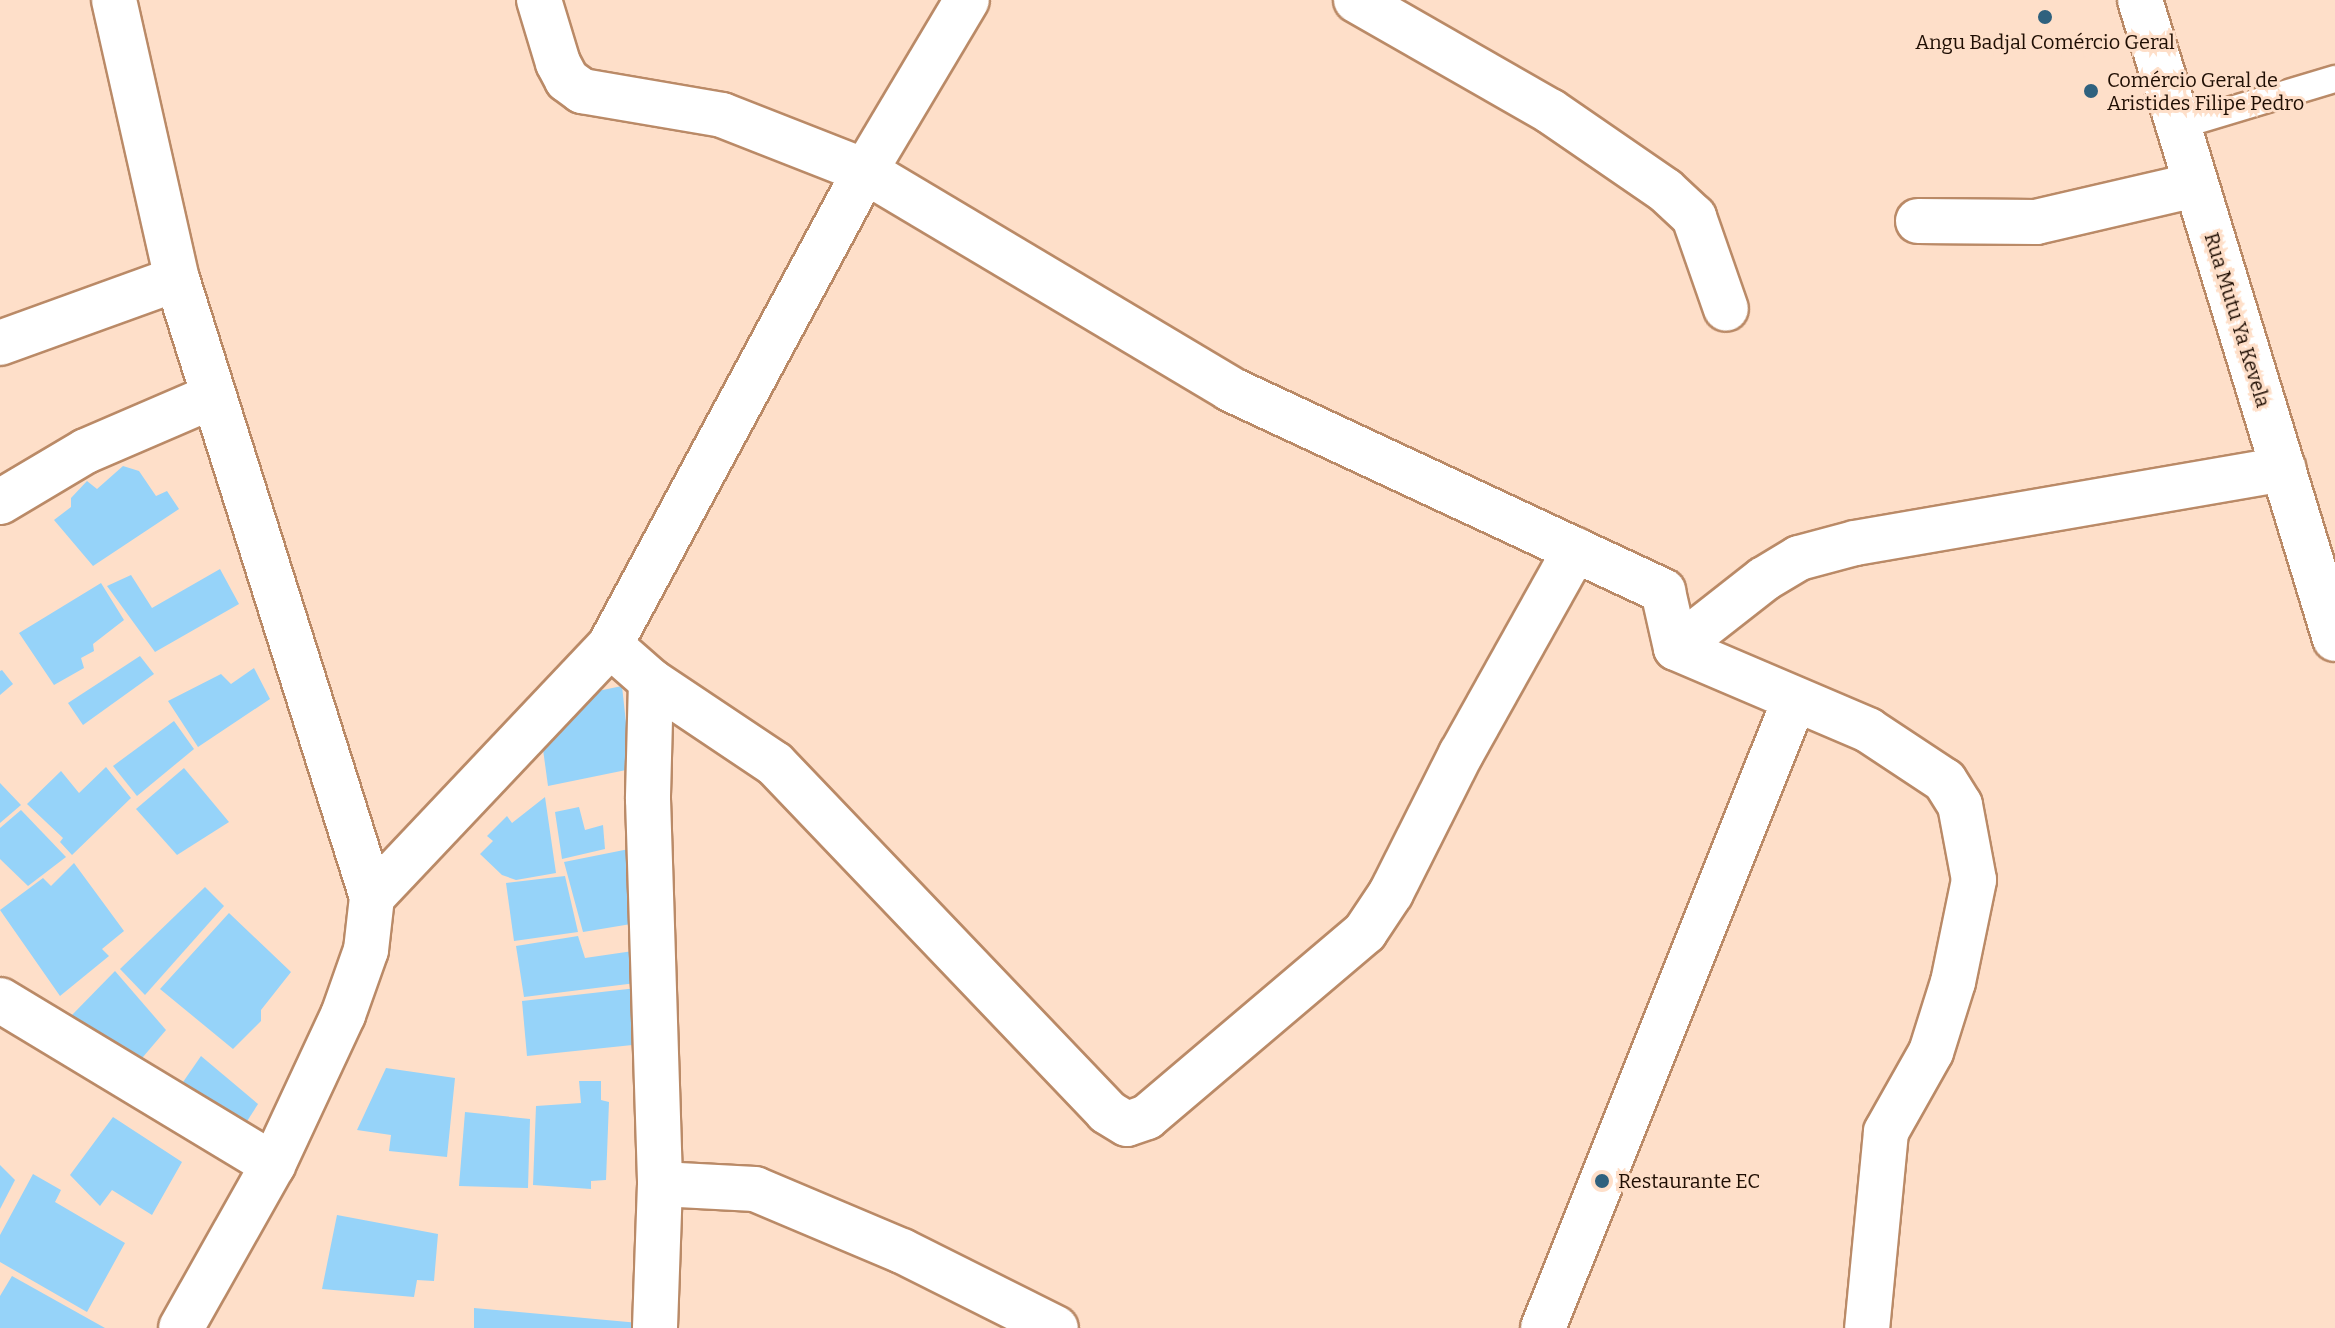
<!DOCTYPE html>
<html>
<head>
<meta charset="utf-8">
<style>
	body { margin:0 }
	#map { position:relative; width:2335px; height:1328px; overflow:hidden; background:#fedfc9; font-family:Bitter,serif }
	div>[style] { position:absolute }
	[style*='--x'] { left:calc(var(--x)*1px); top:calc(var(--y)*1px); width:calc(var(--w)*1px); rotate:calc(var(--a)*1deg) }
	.building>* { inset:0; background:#96d3f9 }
	.roads { filter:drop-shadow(2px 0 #ba8a67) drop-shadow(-2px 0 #ba8a67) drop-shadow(0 2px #ba8a67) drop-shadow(0 -2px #ba8a67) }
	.service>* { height:26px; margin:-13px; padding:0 13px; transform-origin:13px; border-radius:13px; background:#fff }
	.minor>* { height:44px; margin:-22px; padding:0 22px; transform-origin:22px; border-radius:22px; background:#fff }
	.secondary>* { height:44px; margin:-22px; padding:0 22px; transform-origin:22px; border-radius:22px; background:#fff }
	.dots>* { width:22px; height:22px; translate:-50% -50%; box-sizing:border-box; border:4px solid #fedfc9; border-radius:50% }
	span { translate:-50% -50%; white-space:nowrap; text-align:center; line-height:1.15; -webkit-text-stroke:6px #fedfc9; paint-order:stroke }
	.poi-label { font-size:20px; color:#1f0e03 }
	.left { translate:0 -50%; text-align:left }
	.street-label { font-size:20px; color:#1f0e03 }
</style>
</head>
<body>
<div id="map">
	<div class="building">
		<div style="clip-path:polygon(123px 466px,139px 471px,156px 496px,167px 491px,179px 509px,93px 566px,54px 520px,71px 507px,71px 498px,87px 481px,97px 489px)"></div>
		<div style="clip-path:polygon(220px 569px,239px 604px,155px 652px,107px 586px,131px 575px,152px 608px)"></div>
		<div style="clip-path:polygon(101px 583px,124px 620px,93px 644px,94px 651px,81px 658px,84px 668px,54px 685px,19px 633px)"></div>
		<div style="clip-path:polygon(140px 656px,154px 674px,83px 725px,68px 703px)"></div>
		<div style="clip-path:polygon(254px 668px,270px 699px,198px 747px,168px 701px,221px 674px,231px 684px)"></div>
		<div style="clip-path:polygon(2px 670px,13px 684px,0 695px,0 671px)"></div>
		<div style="clip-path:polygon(622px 686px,631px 769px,548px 786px,542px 742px,588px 693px)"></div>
		<div style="clip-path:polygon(174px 721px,194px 749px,137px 796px,113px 766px)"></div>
		<div style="clip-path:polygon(106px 767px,131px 798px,72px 855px,60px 842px,63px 838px,27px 804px,61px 771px,79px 793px)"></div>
		<div style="clip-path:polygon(184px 768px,229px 822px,177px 855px,136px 809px)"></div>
		<div style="clip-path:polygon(0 783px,21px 805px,0 823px)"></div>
		<div style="clip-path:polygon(545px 797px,556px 873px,516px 880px,502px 875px,480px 854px,493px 841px,487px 836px,507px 816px,512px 823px)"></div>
		<div style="clip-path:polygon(579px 807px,585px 830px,603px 825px,605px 849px,562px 859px,555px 812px)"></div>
		<div style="clip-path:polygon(21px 810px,66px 857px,28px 886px,0 859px,0 828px)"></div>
		<div style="clip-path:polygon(634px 848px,637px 874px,628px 875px,637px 923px,583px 932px,564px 862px)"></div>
		<div style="clip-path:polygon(74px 863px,124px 931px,102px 949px,109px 956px,60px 996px,0 910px,43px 878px,51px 886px)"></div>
		<div style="clip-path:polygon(565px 876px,578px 932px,514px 941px,506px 883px)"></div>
		<div style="clip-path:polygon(205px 887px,224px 906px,145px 995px,120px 969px)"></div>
		<div style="clip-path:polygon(229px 913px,291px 972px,261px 1010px,261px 1021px,233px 1049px,160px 989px)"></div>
		<div style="clip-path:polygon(578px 936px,585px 958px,633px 951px,636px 983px,524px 997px,516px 946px)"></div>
		<div style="clip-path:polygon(115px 971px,166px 1030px,137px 1064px,71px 1016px)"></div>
		<div style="clip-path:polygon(637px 988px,642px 1044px,527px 1056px,522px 1001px)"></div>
		<div style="clip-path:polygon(201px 1056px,258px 1104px,244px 1126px,181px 1085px)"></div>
		<div style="clip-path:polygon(386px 1068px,455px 1078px,447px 1157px,389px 1151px,391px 1135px,357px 1130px)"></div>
		<div style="clip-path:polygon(579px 1081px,601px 1081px,601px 1100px,609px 1102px,606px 1180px,591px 1181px,591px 1189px,533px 1185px,536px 1106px,581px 1103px)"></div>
		<div style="clip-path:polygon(465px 1112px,530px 1119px,528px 1188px,459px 1186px)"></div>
		<div style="clip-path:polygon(113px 1117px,182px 1162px,152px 1215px,112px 1190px,100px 1206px,70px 1175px)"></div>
		<div style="clip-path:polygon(0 1165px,15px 1180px,0 1209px)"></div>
		<div style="clip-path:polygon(33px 1174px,61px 1190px,55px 1202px,125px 1243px,87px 1312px,0 1262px,0 1235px)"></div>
		<div style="clip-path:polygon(337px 1215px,438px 1234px,434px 1281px,417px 1280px,414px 1297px,322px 1289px)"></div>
		<div style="clip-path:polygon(12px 1276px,105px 1328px,0 1328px,0 1296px)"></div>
		<div style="clip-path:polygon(474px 1308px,639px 1323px,639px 1328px,474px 1328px)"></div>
	</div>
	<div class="roads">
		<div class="service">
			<div style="--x:2178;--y:126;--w:164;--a:-16.7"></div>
		</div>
		<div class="minor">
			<div style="--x:114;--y:0;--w:286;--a:77.3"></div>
			<div style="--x:177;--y:279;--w:648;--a:72.49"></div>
			<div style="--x:539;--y:0;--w:66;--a:73.2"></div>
			<div style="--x:558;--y:63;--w:19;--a:62"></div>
			<div style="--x:567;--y:80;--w:19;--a:36"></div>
			<div style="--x:582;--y:91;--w:142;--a:9.7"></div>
			<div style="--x:722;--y:115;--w:154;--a:21.4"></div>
			<div style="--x:865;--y:171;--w:425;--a:30.8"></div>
			<div style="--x:1230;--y:389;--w:478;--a:25"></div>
			<div style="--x:1663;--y:591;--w:58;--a:77.2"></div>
			<div style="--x:1676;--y:648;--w:209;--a:23.1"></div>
			<div style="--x:1868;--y:730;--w:92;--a:33.5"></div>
			<div style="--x:1945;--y:781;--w:28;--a:58"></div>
			<div style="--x:1960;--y:805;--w:76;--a:79.4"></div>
			<div style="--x:1974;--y:880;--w:104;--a:101.6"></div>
			<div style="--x:1953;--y:982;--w:73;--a:107.4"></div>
			<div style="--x:1931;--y:1052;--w:92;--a:119.4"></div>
			<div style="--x:1886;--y:1132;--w:197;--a:95.5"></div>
			<div style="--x:1356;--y:0;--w:224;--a:29.8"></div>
			<div style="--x:1550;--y:111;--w:140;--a:34.5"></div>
			<div style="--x:1665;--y:190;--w:40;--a:43"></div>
			<div style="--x:1694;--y:217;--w:97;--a:70.8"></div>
			<div style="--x:1918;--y:221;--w:118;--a:0.5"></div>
			<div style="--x:2036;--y:222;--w:163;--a:-13.1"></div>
			<div style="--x:0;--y:343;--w:188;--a:-19.9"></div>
			<div style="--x:0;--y:502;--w:100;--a:-30.7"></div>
			<div style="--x:86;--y:451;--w:139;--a:-23.3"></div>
			<div style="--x:610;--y:645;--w:55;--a:41.3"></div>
			<div style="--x:651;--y:681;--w:149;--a:33.8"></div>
			<div style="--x:775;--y:764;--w:481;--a:46.3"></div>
			<div style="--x:1107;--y:1112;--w:23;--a:31"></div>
			<div style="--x:1127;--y:1124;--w:21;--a:-19"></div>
			<div style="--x:1147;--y:1117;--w:286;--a:-40.3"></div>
			<div style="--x:1365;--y:932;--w:47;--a:-56.3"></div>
			<div style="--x:1391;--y:893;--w:156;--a:-63.3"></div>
			<div style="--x:1461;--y:754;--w:234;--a:-60.8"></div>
			<div style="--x:1676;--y:648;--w:112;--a:-38.1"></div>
			<div style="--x:1764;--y:579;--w:41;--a:-31"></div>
			<div style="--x:1799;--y:558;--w:58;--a:-15"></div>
			<div style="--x:1855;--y:543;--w:435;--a:-9.8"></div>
			<div style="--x:651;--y:681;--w:118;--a:91.5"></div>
			<div style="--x:648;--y:799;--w:385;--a:88.2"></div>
			<div style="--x:660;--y:1184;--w:144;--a:92"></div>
			<div style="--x:0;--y:1000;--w:319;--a:31.1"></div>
			<div style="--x:660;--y:1184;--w:95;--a:3"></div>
			<div style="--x:755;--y:1189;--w:160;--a:22.9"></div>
			<div style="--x:902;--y:1251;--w:172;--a:26.6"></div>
			<div style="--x:181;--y:1328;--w:187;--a:-60.6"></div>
			<div style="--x:273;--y:1165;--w:166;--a:-65"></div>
			<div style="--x:343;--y:1015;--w:69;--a:-70.5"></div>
			<div style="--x:366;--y:950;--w:53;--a:-83.5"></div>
			<div style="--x:372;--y:897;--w:347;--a:-46.6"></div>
			<div style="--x:610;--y:645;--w:538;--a:-61.72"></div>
			<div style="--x:865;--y:171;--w:199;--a:-59.2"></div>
			<div style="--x:1543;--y:1328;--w:675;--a:-68.18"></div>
		</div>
		<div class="secondary">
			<div style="--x:2140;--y:0;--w:668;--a:73.03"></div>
		</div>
	</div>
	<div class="dots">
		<div style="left:2045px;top:17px;background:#2f617e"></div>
		<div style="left:2091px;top:91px;background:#2f617e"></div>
		<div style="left:1602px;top:1181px;background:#2f617e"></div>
	</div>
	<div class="poi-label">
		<span style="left:2045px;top:42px">Angu Badjal Comércio Geral</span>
		<span class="left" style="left:2107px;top:92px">Comércio Geral de<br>Aristides Filipe Pedro</span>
		<span class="left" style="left:1618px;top:1181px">Restaurante EC</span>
	</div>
	<div class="street-label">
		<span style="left:2237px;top:320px;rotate:73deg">Rua Mutu Ya Kevela</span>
	</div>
</div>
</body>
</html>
